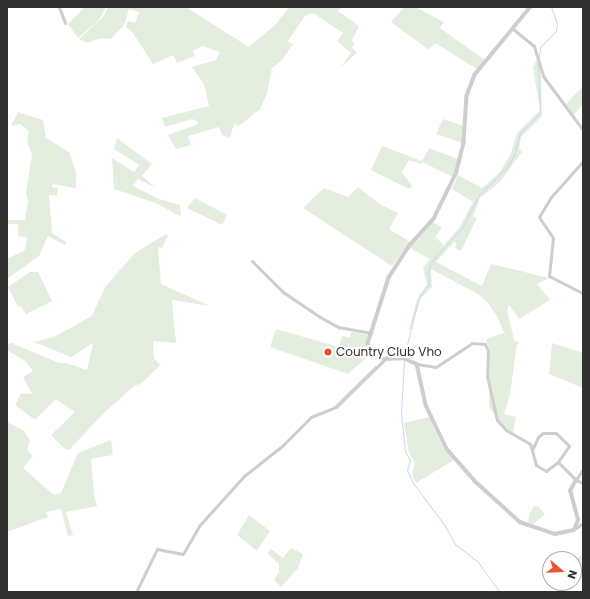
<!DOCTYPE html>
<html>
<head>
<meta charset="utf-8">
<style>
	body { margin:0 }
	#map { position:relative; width:590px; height:599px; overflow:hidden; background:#fff; font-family:Poppins,sans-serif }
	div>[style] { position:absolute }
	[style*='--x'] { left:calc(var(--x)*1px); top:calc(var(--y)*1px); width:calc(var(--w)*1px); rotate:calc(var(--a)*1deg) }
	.green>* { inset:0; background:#e4eedf }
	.stream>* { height:1px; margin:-0.5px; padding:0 0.5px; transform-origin:0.5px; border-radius:0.5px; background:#cbd8ef }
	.minor>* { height:3px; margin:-1.5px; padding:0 1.5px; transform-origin:1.5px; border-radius:1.5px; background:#cecece }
	.tertiary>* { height:3.5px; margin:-1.75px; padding:0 1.75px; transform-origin:1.75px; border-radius:1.75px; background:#cecece }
	.dots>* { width:11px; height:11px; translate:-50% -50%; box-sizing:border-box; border:2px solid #fff; border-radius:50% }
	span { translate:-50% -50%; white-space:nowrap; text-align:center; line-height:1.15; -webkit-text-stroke:4px #fff; paint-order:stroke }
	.poi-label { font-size:12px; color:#313131 }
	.left { translate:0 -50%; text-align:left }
	.frame { position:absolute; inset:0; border:8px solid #313131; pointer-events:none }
	.north { position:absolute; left:542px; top:551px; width:40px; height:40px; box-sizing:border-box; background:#fff; border:1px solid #adadad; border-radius:50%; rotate:109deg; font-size:11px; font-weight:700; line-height:16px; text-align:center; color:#313131 }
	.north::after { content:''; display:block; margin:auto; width:14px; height:18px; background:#ed522f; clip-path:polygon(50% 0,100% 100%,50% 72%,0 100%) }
</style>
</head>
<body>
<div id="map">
	<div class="green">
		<div style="clip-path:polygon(85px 7px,106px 7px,99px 20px,78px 38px,68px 24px)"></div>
		<div style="clip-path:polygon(108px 7px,186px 7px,249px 47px,275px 25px,289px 7px,342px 7px,338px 11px,359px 26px,352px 40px,355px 44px,352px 47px,357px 53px,340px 68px,351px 53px,337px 41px,343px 33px,313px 13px,305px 16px,288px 41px,293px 44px,282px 60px,272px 68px,267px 94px,260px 109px,239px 126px,234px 124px,230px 138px,222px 135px,219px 127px,188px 136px,191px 145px,176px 149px,168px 135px,198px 124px,197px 121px,192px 119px,165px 127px,162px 118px,209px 106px,204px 84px,192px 67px,216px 60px,220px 52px,202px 46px,193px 51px,195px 56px,182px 61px,177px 63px,173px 55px,153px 64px,133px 33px,126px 27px,128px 21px,135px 23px,139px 12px,129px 9px,124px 25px,111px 39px,101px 38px,87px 43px,79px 39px,103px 17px)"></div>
		<div style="clip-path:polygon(404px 7px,415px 7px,444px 22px,440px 28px,485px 60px,477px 69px,435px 43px,429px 50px,391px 22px)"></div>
		<div style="clip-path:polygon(537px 59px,541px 73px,542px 116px,521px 137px,519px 149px,522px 152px,499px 183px,480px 198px,473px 216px,477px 218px,461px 251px,455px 248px,456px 244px,454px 242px,436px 262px,482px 286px,491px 264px,549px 278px,537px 284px,550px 300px,519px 319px,509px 305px,507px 310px,514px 340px,520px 343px,517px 344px,510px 395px,504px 414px,516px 417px,513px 433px,504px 427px,489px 407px,489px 350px,486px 339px,504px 333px,498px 318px,488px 303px,478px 294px,431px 269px,432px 287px,420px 299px,412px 329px,409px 329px,417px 299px,427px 285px,423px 268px,430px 259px,410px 248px,433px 222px,442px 227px,435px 237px,444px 245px,459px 228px,473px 202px,452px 189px,458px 175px,482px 188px,500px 172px,511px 153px,517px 133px,540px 110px,533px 67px)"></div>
		<div style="clip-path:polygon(583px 86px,583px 104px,573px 116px,565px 105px)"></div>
		<div style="clip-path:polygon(18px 112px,43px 120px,46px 138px,69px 152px,76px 172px,76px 188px,53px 184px,52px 187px,58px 188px,57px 196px,49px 195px,52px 233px,66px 242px,65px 245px,48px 236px,39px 256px,7px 279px,7px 259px,25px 250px,27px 237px,18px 236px,18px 224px,7px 224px,7px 220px,25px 220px,28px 201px,26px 192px,32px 154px,27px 142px,29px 131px,20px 124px,11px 126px)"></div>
		<div style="clip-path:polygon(443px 119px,464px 126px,462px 143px,436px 134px)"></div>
		<div style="clip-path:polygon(117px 138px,152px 164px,142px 176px,156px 188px,138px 179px,133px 186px,159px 199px,180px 205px,181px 217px,158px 204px,114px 189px,112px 158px,134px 172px,139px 165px,114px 149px)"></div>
		<div style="clip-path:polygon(382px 146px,422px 161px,429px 148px,458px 159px,453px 177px,422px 162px,421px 164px,409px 160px,402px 172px,412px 186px,409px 189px,371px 170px)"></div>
		<div style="clip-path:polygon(358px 187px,381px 205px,398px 213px,389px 229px,410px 242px,392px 266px,303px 208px,324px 188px,348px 197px)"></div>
		<div style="clip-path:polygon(195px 198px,227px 215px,222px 225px,187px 208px)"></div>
		<div style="clip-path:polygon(166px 234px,168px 235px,162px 248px,158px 247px,161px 284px,210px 306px,172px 300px,176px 343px,153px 341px,154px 358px,160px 365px,142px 383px,134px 386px,103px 414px,69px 450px,65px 449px,51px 435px,75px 412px,56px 399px,35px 420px,15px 405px,21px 393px,32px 394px,23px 377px,33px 371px,25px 361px,7px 350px,7px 344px,12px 343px,59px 363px,66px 363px,87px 370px,93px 343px,71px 357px,34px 342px,54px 337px,92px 316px,105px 287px,135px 253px)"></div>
		<div style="clip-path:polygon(30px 272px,38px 272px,52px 301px,26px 314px,21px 306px,18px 307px,8px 287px)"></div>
		<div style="clip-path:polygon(276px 329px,339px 347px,342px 336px,350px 338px,351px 332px,368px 335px,367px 343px,371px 354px,348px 374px,270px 347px)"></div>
		<div style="clip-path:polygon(552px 343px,583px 353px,583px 388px,549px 374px)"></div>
		<div style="clip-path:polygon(429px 417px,443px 448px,454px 460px,416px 483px,412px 475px,415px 462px,409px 453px,404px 423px)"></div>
		<div style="clip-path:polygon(7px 422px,23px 430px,30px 440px,27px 450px,33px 456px,23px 468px,54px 495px,61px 493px,78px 453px,111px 440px,113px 455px,91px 459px,94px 494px,97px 506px,66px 512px,73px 535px,68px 536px,61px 509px,46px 512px,48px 517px,7px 532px)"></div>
		<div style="clip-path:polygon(534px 506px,538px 506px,545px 514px,531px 526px,528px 525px,529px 515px)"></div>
		<div style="clip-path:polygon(249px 515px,270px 531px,257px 551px,237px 535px)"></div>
		<div style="clip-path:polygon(291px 548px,303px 554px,298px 568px,281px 587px,274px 580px,279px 572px,279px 564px,267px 553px,271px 549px,283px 558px)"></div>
		<div style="clip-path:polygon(583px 553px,583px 580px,574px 566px,574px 562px)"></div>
	</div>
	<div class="stream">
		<div style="--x:539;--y:57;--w:10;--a:-84"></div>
		<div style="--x:540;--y:47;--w:23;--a:-45"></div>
		<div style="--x:556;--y:31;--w:7;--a:-82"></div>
		<div style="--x:557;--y:24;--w:18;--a:-109"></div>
		<div style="--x:390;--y:357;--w:14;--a:-8"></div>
		<div style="--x:404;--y:357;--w:50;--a:-76.2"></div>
		<div style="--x:416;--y:308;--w:14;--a:-73"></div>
		<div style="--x:420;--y:295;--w:14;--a:-51"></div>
		<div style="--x:429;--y:284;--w:12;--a:-95"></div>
		<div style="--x:428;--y:272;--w:10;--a:-73"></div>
		<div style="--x:431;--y:262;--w:46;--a:-47.6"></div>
		<div style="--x:462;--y:228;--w:37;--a:-63"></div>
		<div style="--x:479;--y:195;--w:40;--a:-45"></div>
		<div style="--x:507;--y:167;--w:14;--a:-60"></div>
		<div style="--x:514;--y:155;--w:23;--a:-75"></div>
		<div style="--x:520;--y:133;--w:28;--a:-45"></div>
		<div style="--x:540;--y:113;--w:49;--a:-92.3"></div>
		<div style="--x:404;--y:360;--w:53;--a:93.2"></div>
		<div style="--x:401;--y:413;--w:38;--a:84"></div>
		<div style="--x:405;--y:451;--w:11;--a:63"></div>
		<div style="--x:410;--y:461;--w:9;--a:108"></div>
		<div style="--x:407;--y:470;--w:14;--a:65"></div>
		<div style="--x:413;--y:483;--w:54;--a:53.3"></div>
		<div style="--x:445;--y:526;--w:21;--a:61"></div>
		<div style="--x:455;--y:544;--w:29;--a:38"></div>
		<div style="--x:478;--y:562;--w:37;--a:54"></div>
		<div style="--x:333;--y:407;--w:59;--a:-44.3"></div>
		<div style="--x:311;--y:416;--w:18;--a:-22"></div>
	</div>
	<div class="minor">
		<div style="--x:59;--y:7;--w:17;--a:69"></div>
		<div style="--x:513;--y:29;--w:27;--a:39"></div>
		<div style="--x:534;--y:46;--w:31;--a:73"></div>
		<div style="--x:543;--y:76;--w:67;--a:53.5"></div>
		<div style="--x:583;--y:161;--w:48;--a:131.6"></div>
		<div style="--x:551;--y:197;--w:23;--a:121"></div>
		<div style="--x:539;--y:217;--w:25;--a:56"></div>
		<div style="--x:553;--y:238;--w:38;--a:96"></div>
		<div style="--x:549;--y:276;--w:38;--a:27"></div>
		<div style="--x:252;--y:261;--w:44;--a:45"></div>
		<div style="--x:283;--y:292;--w:45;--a:34"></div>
		<div style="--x:320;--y:317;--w:21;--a:29"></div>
		<div style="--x:338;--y:327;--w:34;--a:10"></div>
		<div style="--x:417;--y:364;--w:19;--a:9"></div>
		<div style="--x:436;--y:367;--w:43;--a:-33.7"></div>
		<div style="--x:472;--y:343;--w:13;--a:4"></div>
		<div style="--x:485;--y:344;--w:8;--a:67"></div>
		<div style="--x:488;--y:351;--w:25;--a:92"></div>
		<div style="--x:487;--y:376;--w:45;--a:77.2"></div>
		<div style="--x:497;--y:420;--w:13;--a:48"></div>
		<div style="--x:506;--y:430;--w:28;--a:30"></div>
		<div style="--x:530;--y:444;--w:6;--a:72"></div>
		<div style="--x:558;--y:462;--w:15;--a:143"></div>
		<div style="--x:546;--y:471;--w:12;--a:-149"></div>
		<div style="--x:536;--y:465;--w:16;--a:-105"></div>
		<div style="--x:532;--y:450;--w:14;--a:-65"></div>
		<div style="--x:538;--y:437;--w:6;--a:-39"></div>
		<div style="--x:543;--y:433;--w:13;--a:0"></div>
		<div style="--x:556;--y:433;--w:18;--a:45"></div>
		<div style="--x:569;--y:446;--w:19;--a:125"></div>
		<div style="--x:558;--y:462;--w:25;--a:45"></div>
		<div style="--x:576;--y:480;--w:8;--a:23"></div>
		<div style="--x:576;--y:480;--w:13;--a:-58"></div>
		<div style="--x:576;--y:528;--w:9;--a:-36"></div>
		<div style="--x:136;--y:592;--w:48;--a:-64"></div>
		<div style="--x:157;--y:549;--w:26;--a:11"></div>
		<div style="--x:183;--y:554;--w:32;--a:-60"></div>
		<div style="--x:199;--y:526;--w:67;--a:-48"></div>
		<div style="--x:244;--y:476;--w:48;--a:-38.3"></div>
		<div style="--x:282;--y:446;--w:41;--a:-45"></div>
		<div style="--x:311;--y:417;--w:27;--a:-22"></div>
		<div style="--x:336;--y:407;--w:67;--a:-44.4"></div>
	</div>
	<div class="tertiary">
		<div style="--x:531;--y:7;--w:88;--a:129.5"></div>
		<div style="--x:475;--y:75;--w:22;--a:111"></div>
		<div style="--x:467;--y:96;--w:47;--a:93.7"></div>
		<div style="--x:464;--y:143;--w:30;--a:104"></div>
		<div style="--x:457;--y:172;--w:52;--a:116.1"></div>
		<div style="--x:434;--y:219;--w:38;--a:132"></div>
		<div style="--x:409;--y:247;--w:37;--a:123"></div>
		<div style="--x:389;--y:278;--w:69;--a:107.7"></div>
		<div style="--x:368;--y:344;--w:10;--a:61"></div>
		<div style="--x:373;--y:353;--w:9;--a:41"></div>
		<div style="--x:380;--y:359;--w:23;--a:-2"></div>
		<div style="--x:403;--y:358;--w:15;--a:23"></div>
		<div style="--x:417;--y:364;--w:42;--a:77.6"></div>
		<div style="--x:426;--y:405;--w:49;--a:64.5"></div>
		<div style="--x:447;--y:449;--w:43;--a:48.8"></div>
		<div style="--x:475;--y:481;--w:61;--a:42.3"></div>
		<div style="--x:520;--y:522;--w:37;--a:19"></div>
		<div style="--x:555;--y:534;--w:19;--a:-12"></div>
		<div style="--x:574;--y:530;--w:11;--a:-68"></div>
		<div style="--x:578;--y:520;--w:30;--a:-105"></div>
		<div style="--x:570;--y:491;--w:13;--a:-61"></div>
	</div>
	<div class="dots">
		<div style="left:328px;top:352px;background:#ed522f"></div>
	</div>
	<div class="poi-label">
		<span class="left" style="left:336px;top:352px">Country Club Vho</span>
	</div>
	<div class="frame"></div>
	<div class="north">N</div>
</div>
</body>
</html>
